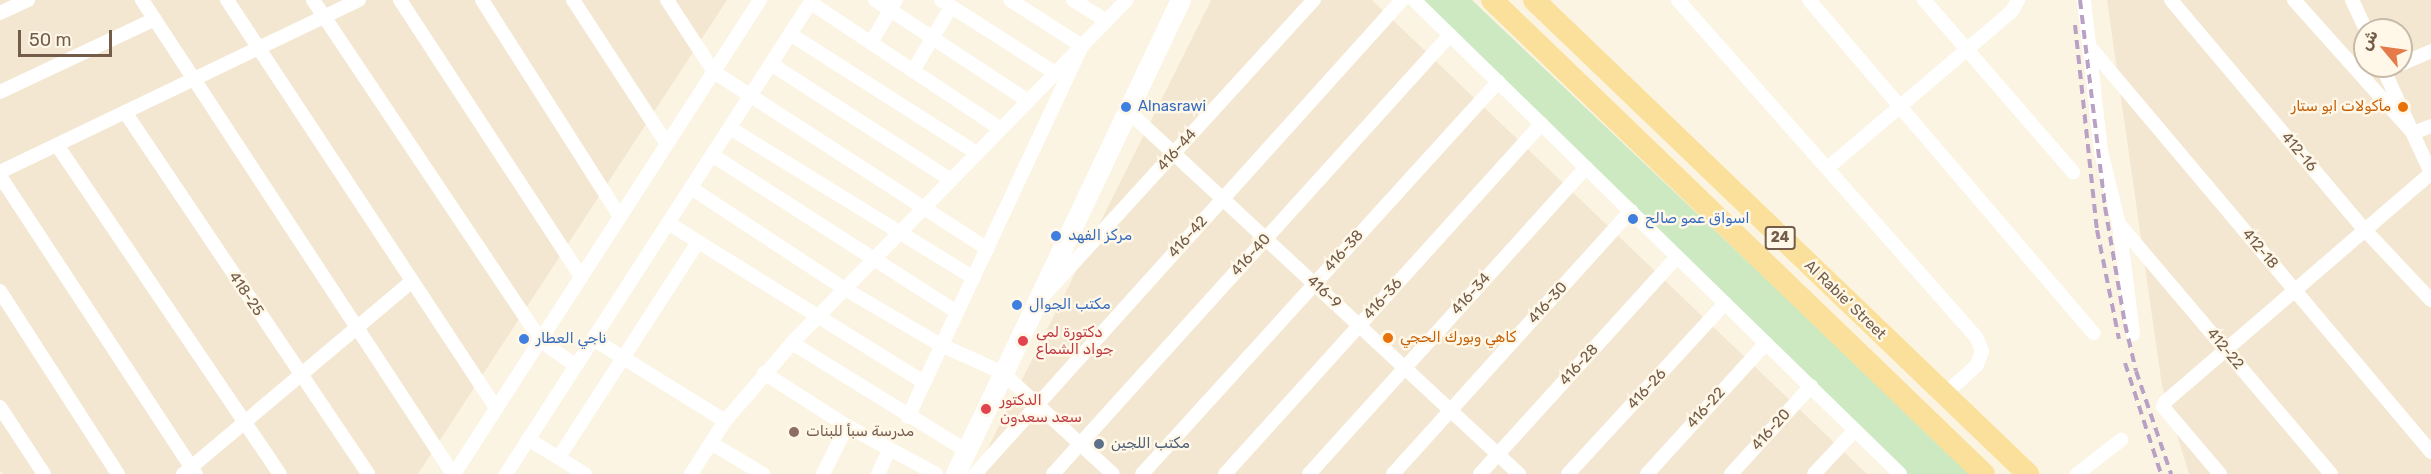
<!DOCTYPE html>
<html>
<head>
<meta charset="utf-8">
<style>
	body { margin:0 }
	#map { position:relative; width:2431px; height:474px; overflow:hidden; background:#fcf4e2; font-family:Rubik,Vazirmatn,sans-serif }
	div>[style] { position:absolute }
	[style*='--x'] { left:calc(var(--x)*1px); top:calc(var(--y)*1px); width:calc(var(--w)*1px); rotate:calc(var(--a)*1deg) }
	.residential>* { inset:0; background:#f3e7d1 }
	.green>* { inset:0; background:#cde9c1 }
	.street>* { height:14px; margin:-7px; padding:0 7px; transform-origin:7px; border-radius:7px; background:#fff }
	.secondary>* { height:20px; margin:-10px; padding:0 10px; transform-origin:10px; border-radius:10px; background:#fff }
	.primary>* { height:22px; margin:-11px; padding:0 11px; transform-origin:11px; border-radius:11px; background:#fae09b }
	.rail>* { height:4px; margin-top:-2px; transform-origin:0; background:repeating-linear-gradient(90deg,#b8a1c4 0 9px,transparent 0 15px) }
	.dots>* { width:16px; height:16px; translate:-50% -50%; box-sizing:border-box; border:3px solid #fff8e8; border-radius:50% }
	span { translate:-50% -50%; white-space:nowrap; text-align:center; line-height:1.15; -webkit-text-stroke:5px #fff8e8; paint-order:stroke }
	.shield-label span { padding:2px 4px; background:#fff8e8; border:2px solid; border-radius:4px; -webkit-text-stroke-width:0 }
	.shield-label { font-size:14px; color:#735c49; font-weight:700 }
	.shop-label { font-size:15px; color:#366cbe }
	.left { translate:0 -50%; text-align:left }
	.food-label { font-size:15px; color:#c56008 }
	.right { translate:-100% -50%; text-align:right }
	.street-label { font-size:15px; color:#735c49 }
	.health-label { font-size:15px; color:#be3a42 }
	.education-label { font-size:15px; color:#785e54 }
	.service-label { font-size:15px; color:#4e5e75 }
	.north { position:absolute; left:2353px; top:18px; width:60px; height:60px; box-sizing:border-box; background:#fff8e8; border:2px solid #c7baa8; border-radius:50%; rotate:299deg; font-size:16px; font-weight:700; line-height:24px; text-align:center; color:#735c49 }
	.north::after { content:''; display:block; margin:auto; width:21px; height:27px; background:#e47b49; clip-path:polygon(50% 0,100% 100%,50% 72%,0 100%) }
	.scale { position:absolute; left:18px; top:30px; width:94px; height:27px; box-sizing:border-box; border:3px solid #735c49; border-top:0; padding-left:8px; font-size:18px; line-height:21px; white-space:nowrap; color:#735c49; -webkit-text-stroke:4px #fff8e8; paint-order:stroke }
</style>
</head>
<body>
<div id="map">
	<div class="residential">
		<div style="clip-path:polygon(0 0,727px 0,418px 474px,3px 474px,0 471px)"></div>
		<div style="clip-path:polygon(1211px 0,1372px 0,1867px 474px,975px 474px)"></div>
		<div style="clip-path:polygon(evenodd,2107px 0,2431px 0,2431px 474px,2189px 474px,2162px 386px,2107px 0,2365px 30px,2401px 30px,2401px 66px,2365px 66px,2365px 30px)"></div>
	</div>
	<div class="green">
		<div style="clip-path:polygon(1418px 0,1472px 0,1972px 474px,1905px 474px)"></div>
	</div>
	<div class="street">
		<div style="--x:142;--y:0;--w:567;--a:56.73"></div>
		<div style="--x:227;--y:0;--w:489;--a:56.6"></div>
		<div style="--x:313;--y:0;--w:410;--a:56.2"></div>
		<div style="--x:541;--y:341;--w:43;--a:35.5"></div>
		<div style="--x:400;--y:0;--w:331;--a:56.8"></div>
		<div style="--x:482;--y:0;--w:257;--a:57.5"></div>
		<div style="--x:573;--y:0;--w:172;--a:56.9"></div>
		<div style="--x:667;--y:0;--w:86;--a:56.9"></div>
		<div style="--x:714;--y:72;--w:326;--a:32.9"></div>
		<div style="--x:875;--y:0;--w:183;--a:33.4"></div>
		<div style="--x:941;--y:0;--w:135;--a:32.6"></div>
		<div style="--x:1073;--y:0;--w:39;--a:32"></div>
		<div style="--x:1414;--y:0;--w:679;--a:44.28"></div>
		<div style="--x:1678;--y:0;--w:450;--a:48.5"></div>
		<div style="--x:1976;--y:337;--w:15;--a:67"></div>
		<div style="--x:1982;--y:351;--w:15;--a:110"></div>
		<div style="--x:1977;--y:365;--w:45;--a:137.7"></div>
		<div style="--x:1809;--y:0;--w:438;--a:49.5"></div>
		<div style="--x:1924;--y:0;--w:228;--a:49.1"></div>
		<div style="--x:2084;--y:0;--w:153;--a:83.6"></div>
		<div style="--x:2101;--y:152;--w:74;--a:76"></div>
		<div style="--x:2119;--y:224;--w:111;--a:82.7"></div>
		<div style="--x:2171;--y:0;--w:299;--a:49.9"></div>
		<div style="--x:2364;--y:229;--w:98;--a:46.7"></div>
		<div style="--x:2294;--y:0;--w:178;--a:48.2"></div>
		<div style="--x:2413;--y:133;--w:19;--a:-21"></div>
		<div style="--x:2352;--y:0;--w:33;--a:65"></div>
		<div style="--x:811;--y:3;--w:228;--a:33.6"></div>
		<div style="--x:0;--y:13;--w:31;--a:-25"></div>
		<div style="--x:790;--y:34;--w:222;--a:32.5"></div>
		<div style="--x:871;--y:43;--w:50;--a:-59.8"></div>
		<div style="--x:2089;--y:46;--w:531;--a:49.89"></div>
		<div style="--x:771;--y:64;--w:214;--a:32.8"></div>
		<div style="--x:2401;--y:64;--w:33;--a:-23"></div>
		<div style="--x:2382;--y:66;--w:118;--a:65.4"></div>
		<div style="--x:913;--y:71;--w:74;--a:-59.3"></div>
		<div style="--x:0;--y:92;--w:171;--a:-25.2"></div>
		<div style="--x:1128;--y:111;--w:534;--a:42.87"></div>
		<div style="--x:125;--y:112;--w:436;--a:56.1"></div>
		<div style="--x:730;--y:128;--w:286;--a:31.6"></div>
		<div style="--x:57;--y:145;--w:397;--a:55.9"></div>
		<div style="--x:712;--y:155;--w:291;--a:32.7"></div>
		<div style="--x:1830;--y:166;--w:239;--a:-40.4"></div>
		<div style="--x:2012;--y:11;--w:13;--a:-61"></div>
		<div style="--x:0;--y:172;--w:398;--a:-25.6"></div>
		<div style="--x:0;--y:176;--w:357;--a:56.7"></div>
		<div style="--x:691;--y:188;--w:184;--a:33.3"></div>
		<div style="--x:845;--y:289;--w:111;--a:30.3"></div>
		<div style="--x:941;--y:345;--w:68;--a:24.3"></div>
		<div style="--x:1003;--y:373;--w:149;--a:42.6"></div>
		<div style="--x:668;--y:223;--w:301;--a:31.9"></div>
		<div style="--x:2119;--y:224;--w:328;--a:49.7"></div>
		<div style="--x:0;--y:291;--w:218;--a:57.2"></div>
		<div style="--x:1047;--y:292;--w:396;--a:-47.6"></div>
		<div style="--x:593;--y:339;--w:155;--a:31.8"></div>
		<div style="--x:792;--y:343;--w:206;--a:31.7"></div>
		<div style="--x:764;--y:373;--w:98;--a:32.6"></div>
		<div style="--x:847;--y:426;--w:101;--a:28.3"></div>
		<div style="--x:0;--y:407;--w:80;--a:56.7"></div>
		<div style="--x:908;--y:417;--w:410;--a:-64.9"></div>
		<div style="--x:1082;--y:46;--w:85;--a:-147.4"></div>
		<div style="--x:528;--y:439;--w:67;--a:31.6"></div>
		<div style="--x:711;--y:443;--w:61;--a:30.8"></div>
		<div style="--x:559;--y:457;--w:256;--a:-57.1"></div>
		<div style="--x:183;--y:474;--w:299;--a:-40.1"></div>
		<div style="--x:454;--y:474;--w:564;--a:-57.15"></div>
		<div style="--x:506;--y:474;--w:564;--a:-57.15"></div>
		<div style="--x:691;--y:474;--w:63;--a:-57.3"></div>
		<div style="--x:725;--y:421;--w:103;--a:-49.3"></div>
		<div style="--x:792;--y:343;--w:479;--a:-45.7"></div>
		<div style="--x:823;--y:474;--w:54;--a:-63.4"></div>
		<div style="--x:878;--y:474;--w:26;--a:-65"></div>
		<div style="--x:975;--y:474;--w:638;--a:-47.99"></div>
		<div style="--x:1053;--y:474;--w:592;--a:-47.88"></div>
		<div style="--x:1142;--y:474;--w:530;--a:-47.76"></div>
		<div style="--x:1225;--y:474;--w:472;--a:-47.9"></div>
		<div style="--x:1309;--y:474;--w:413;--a:-47.9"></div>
		<div style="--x:1393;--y:474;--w:355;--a:-47.9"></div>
		<div style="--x:1480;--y:474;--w:293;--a:-47.8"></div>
		<div style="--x:1568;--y:474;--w:232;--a:-47.4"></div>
		<div style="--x:1647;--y:474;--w:177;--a:-47.7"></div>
		<div style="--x:1731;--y:474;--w:119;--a:-47.7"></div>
		<div style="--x:1814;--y:474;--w:60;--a:-47"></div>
		<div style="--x:2077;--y:474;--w:56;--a:-37.7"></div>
		<div style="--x:2220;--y:474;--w:88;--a:-130.4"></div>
		<div style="--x:2163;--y:407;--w:5;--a:-68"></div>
		<div style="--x:2165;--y:402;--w:351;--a:-40.7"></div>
	</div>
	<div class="secondary">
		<div style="--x:956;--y:474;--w:525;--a:-64.61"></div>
	</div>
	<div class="primary">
		<div style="--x:1492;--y:0;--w:683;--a:43.93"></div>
		<div style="--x:1534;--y:0;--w:685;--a:43.82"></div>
	</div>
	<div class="rail">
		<div style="--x:2080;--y:0;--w:209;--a:83.1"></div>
		<div style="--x:2105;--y:207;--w:119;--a:80.3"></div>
		<div style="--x:2125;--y:324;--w:48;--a:76.8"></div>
		<div style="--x:2136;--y:371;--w:109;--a:71.2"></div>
		<div style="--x:2075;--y:25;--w:206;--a:83.9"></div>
		<div style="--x:2097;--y:230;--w:111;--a:78.6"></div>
		<div style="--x:2125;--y:363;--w:117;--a:72"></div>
	</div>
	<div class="dots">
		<div style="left:1126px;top:107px;background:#3f7fe0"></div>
		<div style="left:2403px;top:107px;background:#e8710a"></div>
		<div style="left:1633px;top:219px;background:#3f7fe0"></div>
		<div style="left:1056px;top:236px;background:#3f7fe0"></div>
		<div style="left:1017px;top:305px;background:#3f7fe0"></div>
		<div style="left:1388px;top:338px;background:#e8710a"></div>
		<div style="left:524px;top:339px;background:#3f7fe0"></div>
		<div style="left:1023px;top:341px;background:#e0444e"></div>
		<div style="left:986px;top:409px;background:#e0444e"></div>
		<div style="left:794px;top:432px;background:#8d6e63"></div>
		<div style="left:1099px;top:444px;background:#5c6f8a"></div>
	</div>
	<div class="shield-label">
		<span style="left:1780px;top:238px">24</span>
	</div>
	<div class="shop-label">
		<span class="left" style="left:1138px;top:107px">Alnasrawi</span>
		<span class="left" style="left:1645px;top:219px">اسواق عمو صالح</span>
		<span class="left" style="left:1068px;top:236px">مركز الفهد</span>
		<span class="left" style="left:1029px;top:305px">مكتب الجوال</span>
		<span class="left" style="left:536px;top:339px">ناجي العطار</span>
	</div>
	<div class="food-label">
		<span class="right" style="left:2391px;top:107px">مأكولات ابو ستار</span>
		<span class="left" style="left:1400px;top:338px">كاهي وبورك الحجي</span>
	</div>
	<div class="street-label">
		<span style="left:1177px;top:150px;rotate:-48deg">416-44</span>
		<span style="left:2299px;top:152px;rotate:50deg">412-16</span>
		<span style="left:1188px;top:237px;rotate:-48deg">416-42</span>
		<span style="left:2260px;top:249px;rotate:50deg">412-18</span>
		<span style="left:1344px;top:251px;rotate:-48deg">416-38</span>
		<span style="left:1251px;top:255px;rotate:-48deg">416-40</span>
		<span style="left:1324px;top:292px;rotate:43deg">416-9</span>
		<span style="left:246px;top:294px;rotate:56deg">418-25</span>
		<span style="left:1471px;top:294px;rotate:-48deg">416-34</span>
		<span style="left:1383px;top:299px;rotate:-48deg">416-36</span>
		<span style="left:1845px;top:300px;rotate:44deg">Al Rabie' Street</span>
		<span style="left:1548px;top:303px;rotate:-48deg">416-30</span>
		<span style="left:2225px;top:349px;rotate:50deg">412-22</span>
		<span style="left:1579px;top:365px;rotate:-48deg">416-28</span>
		<span style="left:1647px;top:389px;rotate:-47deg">416-26</span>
		<span style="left:1706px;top:408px;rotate:-48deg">416-22</span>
		<span style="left:1771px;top:430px;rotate:-48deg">416-20</span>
	</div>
	<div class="health-label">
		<span class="left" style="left:1036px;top:341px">دكتورة لمى<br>جواد الشماع</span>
		<span class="left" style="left:1000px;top:409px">الدكتور<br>سعد سعدون</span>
	</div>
	<div class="education-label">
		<span class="left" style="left:806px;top:432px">مدرسة سبأ للبنات</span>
	</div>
	<div class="service-label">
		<span class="left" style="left:1111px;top:444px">مكتب اللجين</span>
	</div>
	<div class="north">ش</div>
	<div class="scale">50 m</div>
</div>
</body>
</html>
